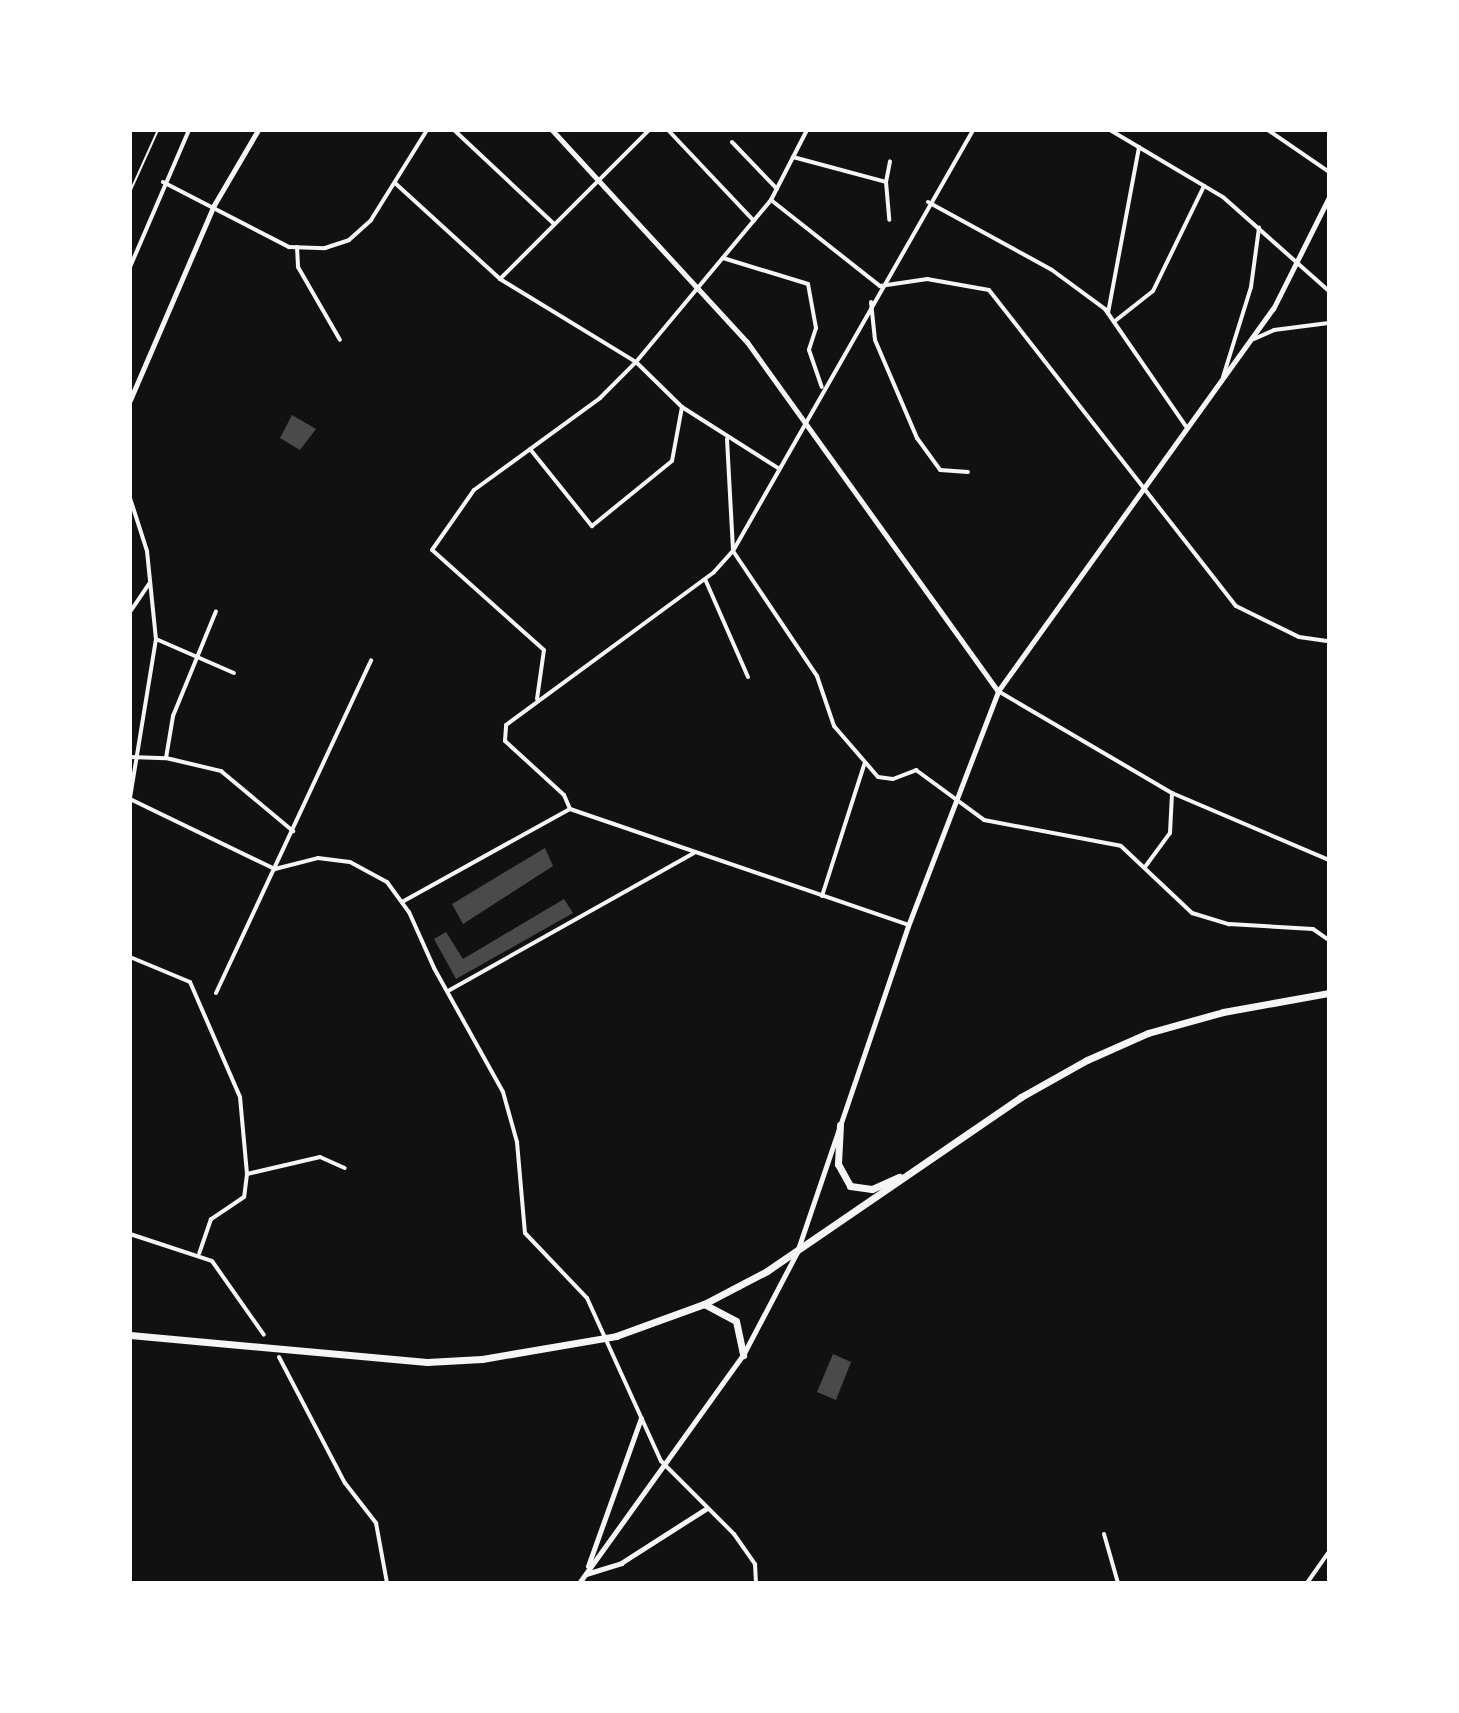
<!DOCTYPE html>
<html>
<head>
<meta charset="utf-8">
<style>
	body { margin:0 }
	#map { position:relative; width:1459px; height:1713px; overflow:hidden; background:#111; font-family:"Space Grotesk",sans-serif }
	div>[style] { position:absolute }
	[style*='--x'] { left:calc(var(--x)*1px); top:calc(var(--y)*1px); width:calc(var(--w)*1px); rotate:calc(var(--a)*1deg) }
	.building>* { inset:0; background:#4a4a4a }
	.path>* { height:2px; margin:-1px; padding:0 1px; transform-origin:1px; border-radius:1px; background:#f5f5f5 }
	.minor>* { height:4px; margin:-2px; padding:0 2px; transform-origin:2px; border-radius:2px; background:#f5f5f5 }
	.tertiary>* { height:5px; margin:-2.5px; padding:0 2.5px; transform-origin:2.5px; border-radius:2.5px; background:#f5f5f5 }
	.primary>* { height:7px; margin:-3.5px; padding:0 3.5px; transform-origin:3.5px; border-radius:3.5px; background:#f5f5f5 }
	span { translate:-50% -50%; white-space:nowrap; text-align:center; line-height:1.15; -webkit-text-stroke:8px #fff; paint-order:stroke }
	.frame { position:absolute; inset:0; border:132px solid #fff; pointer-events:none }
</style>
</head>
<body>
<div id="map">
	<div class="building">
		<div style="clip-path:polygon(292px 415px,316px 429px,300px 450px,280px 438px)"></div>
		<div style="clip-path:polygon(545px 848px,553px 866px,463px 924px,452px 904px)"></div>
		<div style="clip-path:polygon(564px 899px,573px 913px,456px 979px,434px 939px,446px 932px,463px 959px)"></div>
		<div style="clip-path:polygon(833px 1354px,851px 1362px,836px 1400px,817px 1392px)"></div>
	</div>
	<div class="path">
		<div style="--x:130;--y:192;--w:68;--a:-65.7"></div>
	</div>
	<div class="minor">
		<div style="--x:454;--y:130;--w:137;--a:43.2"></div>
		<div style="--x:668;--y:130;--w:125;--a:46.6"></div>
		<div style="--x:854;--y:130;--w:71;--a:0"></div>
		<div style="--x:1110;--y:130;--w:131;--a:30.7"></div>
		<div style="--x:1223;--y:197;--w:142;--a:41.6"></div>
		<div style="--x:1268;--y:130;--w:74;--a:34.5"></div>
		<div style="--x:732;--y:142;--w:65;--a:46.2"></div>
		<div style="--x:793;--y:157;--w:96;--a:15"></div>
		<div style="--x:886;--y:182;--w:38;--a:85"></div>
		<div style="--x:163;--y:182;--w:142;--a:27.3"></div>
		<div style="--x:289;--y:247;--w:36;--a:2"></div>
		<div style="--x:325;--y:248;--w:25;--a:-18"></div>
		<div style="--x:349;--y:240;--w:30;--a:-42"></div>
		<div style="--x:371;--y:220;--w:106;--a:-58.1"></div>
		<div style="--x:886;--y:182;--w:21;--a:-79"></div>
		<div style="--x:395;--y:183;--w:142;--a:42.4"></div>
		<div style="--x:500;--y:279;--w:159;--a:31.4"></div>
		<div style="--x:636;--y:362;--w:64;--a:44.4"></div>
		<div style="--x:682;--y:407;--w:114;--a:32.4"></div>
		<div style="--x:771;--y:200;--w:139;--a:38.3"></div>
		<div style="--x:880;--y:286;--w:48;--a:-8.5"></div>
		<div style="--x:927;--y:279;--w:63;--a:10.1"></div>
		<div style="--x:989;--y:290;--w:401;--a:52"></div>
		<div style="--x:1236;--y:606;--w:70;--a:26.2"></div>
		<div style="--x:1299;--y:637;--w:30;--a:8"></div>
		<div style="--x:928;--y:202;--w:141;--a:28.7"></div>
		<div style="--x:1052;--y:270;--w:66;--a:36.3"></div>
		<div style="--x:1105;--y:309;--w:145;--a:55.4"></div>
		<div style="--x:297;--y:247;--w:20;--a:87"></div>
		<div style="--x:298;--y:267;--w:84;--a:60.1"></div>
		<div style="--x:723;--y:258;--w:89;--a:17"></div>
		<div style="--x:808;--y:284;--w:45;--a:79.7"></div>
		<div style="--x:816;--y:328;--w:23;--a:108"></div>
		<div style="--x:809;--y:350;--w:39;--a:71"></div>
		<div style="--x:130;--y:267;--w:149;--a:-66.7"></div>
		<div style="--x:500;--y:279;--w:211;--a:-45"></div>
		<div style="--x:871;--y:302;--w:38;--a:84"></div>
		<div style="--x:875;--y:340;--w:107;--a:66.8"></div>
		<div style="--x:917;--y:438;--w:39;--a:54"></div>
		<div style="--x:940;--y:470;--w:28;--a:4"></div>
		<div style="--x:1108;--y:313;--w:169;--a:-79.4"></div>
		<div style="--x:1115;--y:321;--w:48;--a:-38.3"></div>
		<div style="--x:1153;--y:291;--w:117;--a:-64.1"></div>
		<div style="--x:1254;--y:339;--w:22;--a:-24"></div>
		<div style="--x:1274;--y:330;--w:55;--a:-7.3"></div>
		<div style="--x:1223;--y:377;--w:94;--a:-72.7"></div>
		<div style="--x:1251;--y:287;--w:60;--a:-82.3"></div>
		<div style="--x:727;--y:439;--w:112;--a:86.9"></div>
		<div style="--x:733;--y:551;--w:151;--a:56.1"></div>
		<div style="--x:817;--y:676;--w:53;--a:71.2"></div>
		<div style="--x:834;--y:726;--w:67;--a:49.2"></div>
		<div style="--x:878;--y:777;--w:15;--a:8"></div>
		<div style="--x:893;--y:779;--w:25;--a:-21"></div>
		<div style="--x:916;--y:770;--w:84;--a:36.3"></div>
		<div style="--x:984;--y:820;--w:139;--a:10.7"></div>
		<div style="--x:1121;--y:846;--w:98;--a:43.3"></div>
		<div style="--x:1192;--y:913;--w:39;--a:17"></div>
		<div style="--x:1229;--y:924;--w:84;--a:3.4"></div>
		<div style="--x:1313;--y:929;--w:19;--a:35"></div>
		<div style="--x:530;--y:449;--w:99;--a:51.2"></div>
		<div style="--x:592;--y:526;--w:103;--a:-39.1"></div>
		<div style="--x:672;--y:461;--w:55;--a:-79.5"></div>
		<div style="--x:130;--y:498;--w:56;--a:72.2"></div>
		<div style="--x:147;--y:551;--w:88;--a:84.2"></div>
		<div style="--x:156;--y:639;--w:161;--a:99.3"></div>
		<div style="--x:705;--y:579;--w:107;--a:66.3"></div>
		<div style="--x:130;--y:612;--w:34;--a:-56"></div>
		<div style="--x:156;--y:639;--w:85;--a:23.6"></div>
		<div style="--x:998;--y:691;--w:202;--a:30.4"></div>
		<div style="--x:1172;--y:793;--w:171;--a:23.1"></div>
		<div style="--x:537;--y:699;--w:49;--a:-81.9"></div>
		<div style="--x:544;--y:650;--w:150;--a:-138.2"></div>
		<div style="--x:432;--y:550;--w:73;--a:-55"></div>
		<div style="--x:474;--y:490;--w:156;--a:-36.1"></div>
		<div style="--x:600;--y:398;--w:51;--a:-45"></div>
		<div style="--x:636;--y:362;--w:211;--a:-50.2"></div>
		<div style="--x:771;--y:200;--w:79;--a:-62.8"></div>
		<div style="--x:130;--y:757;--w:36;--a:2"></div>
		<div style="--x:166;--y:758;--w:57;--a:13.3"></div>
		<div style="--x:221;--y:771;--w:94;--a:39.8"></div>
		<div style="--x:166;--y:758;--w:43;--a:-80.5"></div>
		<div style="--x:173;--y:716;--w:113;--a:-67.7"></div>
		<div style="--x:130;--y:799;--w:161;--a:25.8"></div>
		<div style="--x:275;--y:869;--w:44;--a:-14.3"></div>
		<div style="--x:318;--y:858;--w:32;--a:7"></div>
		<div style="--x:350;--y:862;--w:42;--a:28.4"></div>
		<div style="--x:387;--y:882;--w:37;--a:54"></div>
		<div style="--x:409;--y:912;--w:61;--a:65.9"></div>
		<div style="--x:434;--y:968;--w:142;--a:60.9"></div>
		<div style="--x:503;--y:1092;--w:52;--a:74.4"></div>
		<div style="--x:517;--y:1142;--w:91;--a:85"></div>
		<div style="--x:525;--y:1233;--w:90;--a:46.4"></div>
		<div style="--x:587;--y:1298;--w:179;--a:65.6"></div>
		<div style="--x:661;--y:1461;--w:103;--a:45"></div>
		<div style="--x:734;--y:1534;--w:37;--a:55"></div>
		<div style="--x:755;--y:1564;--w:19;--a:87"></div>
		<div style="--x:570;--y:809;--w:15;--a:-113"></div>
		<div style="--x:564;--y:795;--w:80;--a:-137.5"></div>
		<div style="--x:505;--y:741;--w:16;--a:-86"></div>
		<div style="--x:506;--y:725;--w:258;--a:-36.3"></div>
		<div style="--x:714;--y:572;--w:28;--a:-48"></div>
		<div style="--x:733;--y:551;--w:485;--a:-60.3"></div>
		<div style="--x:1145;--y:867;--w:42;--a:-53.7"></div>
		<div style="--x:1170;--y:833;--w:40;--a:-87.1"></div>
		<div style="--x:822;--y:896;--w:138;--a:-72.2"></div>
		<div style="--x:402;--y:902;--w:192;--a:-29"></div>
		<div style="--x:570;--y:809;--w:357;--a:18.9"></div>
		<div style="--x:130;--y:957;--w:65;--a:22.6"></div>
		<div style="--x:190;--y:982;--w:125;--a:66.5"></div>
		<div style="--x:240;--y:1097;--w:77;--a:84.8"></div>
		<div style="--x:247;--y:1174;--w:23;--a:97"></div>
		<div style="--x:244;--y:1197;--w:40;--a:146"></div>
		<div style="--x:211;--y:1219;--w:36;--a:109"></div>
		<div style="--x:448;--y:991;--w:282;--a:-29.3"></div>
		<div style="--x:216;--y:993;--w:367;--a:-65"></div>
		<div style="--x:247;--y:1174;--w:75;--a:-13.1"></div>
		<div style="--x:320;--y:1157;--w:27;--a:24"></div>
		<div style="--x:130;--y:1234;--w:86;--a:18.2"></div>
		<div style="--x:212;--y:1261;--w:90;--a:54.9"></div>
		<div style="--x:279;--y:1357;--w:142;--a:62.4"></div>
		<div style="--x:345;--y:1483;--w:51;--a:52.2"></div>
		<div style="--x:376;--y:1523;--w:61;--a:79.6"></div>
		<div style="--x:1104;--y:1534;--w:51;--a:74.1"></div>
		<div style="--x:1307;--y:1583;--w:39;--a:-55"></div>
	</div>
	<div class="tertiary">
		<div style="--x:552;--y:130;--w:288;--a:47.4"></div>
		<div style="--x:747;--y:342;--w:430;--a:54.3"></div>
		<div style="--x:130;--y:400;--w:212;--a:-66.7"></div>
		<div style="--x:214;--y:205;--w:87;--a:-59.6"></div>
		<div style="--x:588;--y:1566;--w:157;--a:-70.3"></div>
		<div style="--x:586;--y:1574;--w:37;--a:-17"></div>
		<div style="--x:621;--y:1563;--w:102;--a:-32.6"></div>
		<div style="--x:579;--y:1583;--w:281;--a:-54.3"></div>
		<div style="--x:743;--y:1355;--w:116;--a:-62.3"></div>
		<div style="--x:797;--y:1252;--w:344;--a:-71.2"></div>
		<div style="--x:908;--y:926;--w:252;--a:-69"></div>
		<div style="--x:998;--y:691;--w:471;--a:-54.3"></div>
		<div style="--x:1273;--y:309;--w:125;--a:-63.4"></div>
	</div>
	<div class="primary">
		<div style="--x:840;--y:1125;--w:39;--a:93"></div>
		<div style="--x:838;--y:1164;--w:25;--a:61"></div>
		<div style="--x:850;--y:1186;--w:22;--a:8"></div>
		<div style="--x:872;--y:1189;--w:30;--a:-24"></div>
		<div style="--x:704;--y:1304;--w:36;--a:28"></div>
		<div style="--x:736;--y:1321;--w:35;--a:78"></div>
		<div style="--x:130;--y:1335;--w:298;--a:5.2"></div>
		<div style="--x:427;--y:1362;--w:55;--a:-3.1"></div>
		<div style="--x:482;--y:1359;--w:136;--a:-9.7"></div>
		<div style="--x:616;--y:1336;--w:94;--a:-20"></div>
		<div style="--x:704;--y:1304;--w:71;--a:-27.6"></div>
		<div style="--x:767;--y:1271;--w:308;--a:-34.4"></div>
		<div style="--x:1021;--y:1097;--w:76;--a:-29.3"></div>
		<div style="--x:1087;--y:1060;--w:67;--a:-23.9"></div>
		<div style="--x:1148;--y:1033;--w:78;--a:-15.6"></div>
		<div style="--x:1223;--y:1012;--w:108;--a:-10.2"></div>
	</div>
	<div class="frame"></div>
</div>
</body>
</html>
